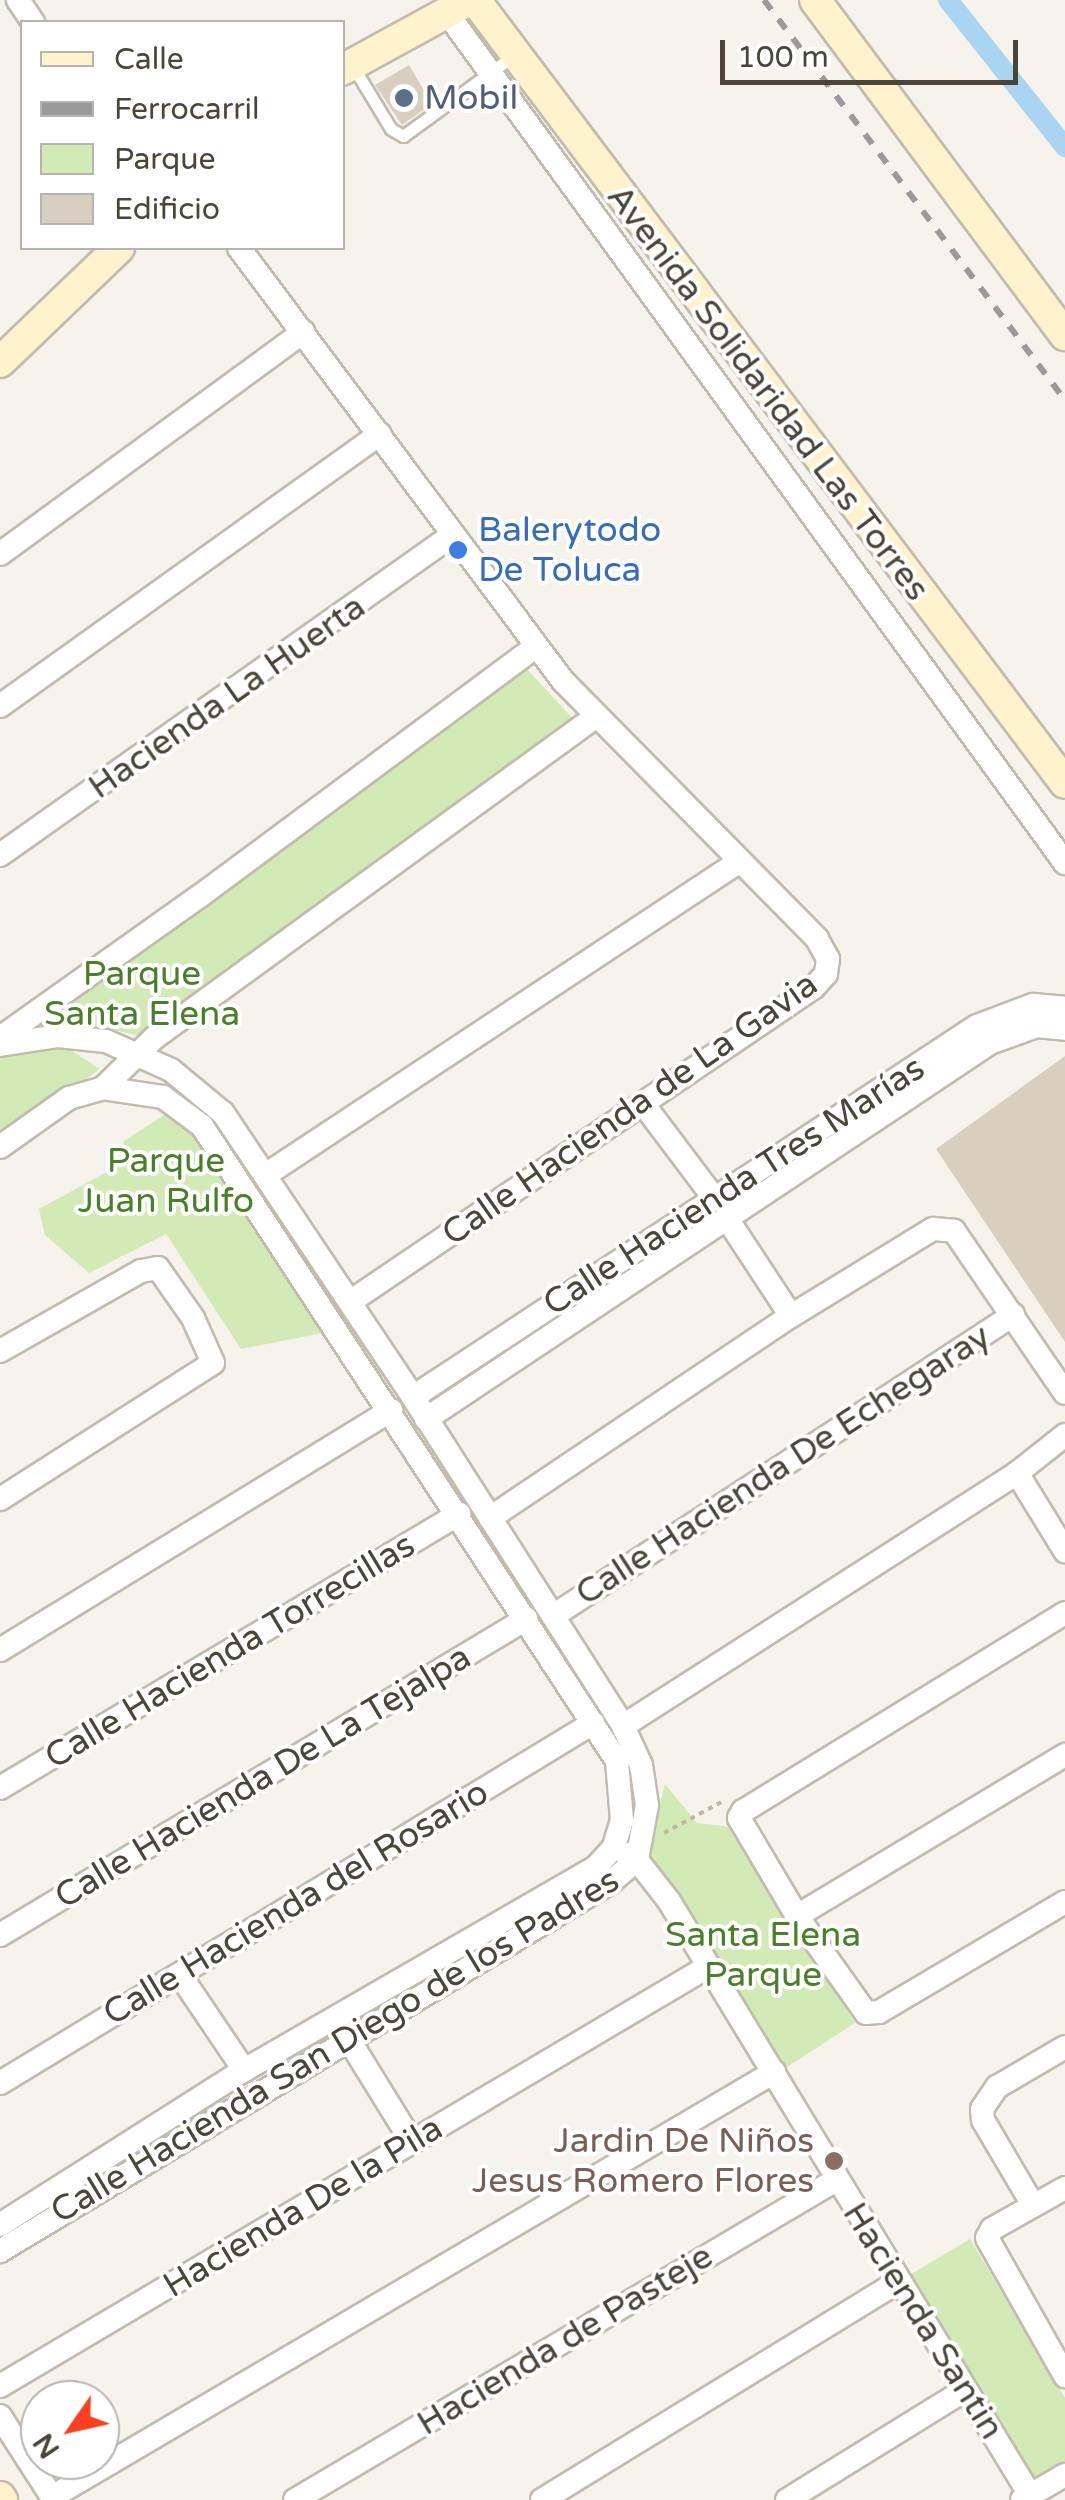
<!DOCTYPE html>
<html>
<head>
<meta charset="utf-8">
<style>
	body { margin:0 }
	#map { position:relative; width:1065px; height:2500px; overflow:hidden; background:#f6f3ec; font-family:"Varela Round",sans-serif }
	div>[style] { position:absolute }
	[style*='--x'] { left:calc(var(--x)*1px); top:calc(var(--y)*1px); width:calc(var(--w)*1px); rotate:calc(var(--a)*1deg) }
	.green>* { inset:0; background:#d2eab5 }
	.canal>* { height:20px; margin:-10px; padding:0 10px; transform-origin:10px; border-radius:10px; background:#a9d4f2 }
	.building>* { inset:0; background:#d8cfc1 }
	.path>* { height:4px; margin-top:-2px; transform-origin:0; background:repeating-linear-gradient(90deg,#c4b79f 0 5px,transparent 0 10px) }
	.roads { filter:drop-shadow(2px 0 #c2bbae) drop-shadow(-2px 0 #c2bbae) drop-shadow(0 2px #c2bbae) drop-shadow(0 -2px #c2bbae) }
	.lane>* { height:11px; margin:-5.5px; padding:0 5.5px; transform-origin:5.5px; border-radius:5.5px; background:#fff }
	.street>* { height:22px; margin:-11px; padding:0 11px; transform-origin:11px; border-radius:11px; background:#fff }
	.secondary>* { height:30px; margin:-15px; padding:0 15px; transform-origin:15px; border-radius:15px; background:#fff3cd }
	.rail>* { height:6px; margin-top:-3px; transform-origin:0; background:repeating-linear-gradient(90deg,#9a9a9a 0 12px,transparent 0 24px) }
	.dots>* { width:28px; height:28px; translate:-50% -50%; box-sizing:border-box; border:5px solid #fff; border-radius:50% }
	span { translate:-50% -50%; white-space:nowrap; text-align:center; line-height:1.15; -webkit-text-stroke:8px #fff; paint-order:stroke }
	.service-label { font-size:35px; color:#4e5e75 }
	.left { translate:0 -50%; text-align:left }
	.street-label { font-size:35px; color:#4b4439 }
	.shop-label { font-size:35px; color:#366cbe }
	.park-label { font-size:35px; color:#4a7f2a }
	.education-label { font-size:35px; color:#785e54 }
	.right { translate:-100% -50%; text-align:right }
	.legend { position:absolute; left:20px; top:20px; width:325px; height:230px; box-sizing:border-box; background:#fff; border:2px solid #b7b4b0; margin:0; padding:12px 18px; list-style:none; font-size:30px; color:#4b4439 }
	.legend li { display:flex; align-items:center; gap:20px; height:50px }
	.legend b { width:50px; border:2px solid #b7b4b0 }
	.north { position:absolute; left:20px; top:2380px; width:100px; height:100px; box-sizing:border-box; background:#fff; border:2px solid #b7b4b0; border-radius:50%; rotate:236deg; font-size:28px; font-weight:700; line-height:40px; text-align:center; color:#4b4439 }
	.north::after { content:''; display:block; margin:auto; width:35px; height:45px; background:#fc3f1d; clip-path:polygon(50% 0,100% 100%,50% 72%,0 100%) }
	.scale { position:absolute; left:720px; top:40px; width:298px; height:45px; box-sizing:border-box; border:5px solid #4b4439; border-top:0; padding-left:12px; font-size:30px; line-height:35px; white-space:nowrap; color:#4b4439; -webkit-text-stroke:8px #fff; paint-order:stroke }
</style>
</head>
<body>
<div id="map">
	<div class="green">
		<div style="clip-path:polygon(524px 666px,576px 722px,149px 1038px,93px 1025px,26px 1025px)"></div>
		<div style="clip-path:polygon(21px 1047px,66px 1047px,100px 1069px,0 1142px,0 1057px)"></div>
		<div style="clip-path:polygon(167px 1113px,198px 1136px,333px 1331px,241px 1349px,166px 1234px,89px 1273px,45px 1235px,39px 1209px,114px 1168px,124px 1141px)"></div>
		<div style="clip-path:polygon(665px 1784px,697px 1823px,731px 1827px,855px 2023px,784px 2069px,648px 1852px)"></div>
		<div style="clip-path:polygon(970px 2239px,1065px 2398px,1065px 2471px,1033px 2489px,903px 2279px)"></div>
	</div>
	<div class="canal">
		<div style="--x:948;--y:0;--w:188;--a:51.5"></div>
	</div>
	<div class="building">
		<div style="clip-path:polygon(409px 65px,432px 104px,402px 125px,375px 85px)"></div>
		<div style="clip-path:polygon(1065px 1056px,1065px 1342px,936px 1149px)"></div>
	</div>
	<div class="path">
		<div style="--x:664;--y:1833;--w:69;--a:-28.4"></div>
	</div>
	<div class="roads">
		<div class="lane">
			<div style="--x:354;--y:68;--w:71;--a:58.8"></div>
			<div style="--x:391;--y:129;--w:14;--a:30"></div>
			<div style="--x:403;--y:136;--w:136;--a:-36"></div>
		</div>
		<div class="street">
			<div style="--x:18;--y:0;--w:27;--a:56"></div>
			<div style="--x:447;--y:13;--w:1051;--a:53.98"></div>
			<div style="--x:239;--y:248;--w:541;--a:53.19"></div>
			<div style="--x:563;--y:681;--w:362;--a:45.4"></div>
			<div style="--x:817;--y:939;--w:23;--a:61"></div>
			<div style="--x:828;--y:959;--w:15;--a:98"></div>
			<div style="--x:826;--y:974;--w:19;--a:133"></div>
			<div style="--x:813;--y:988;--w:559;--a:145.86"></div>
			<div style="--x:0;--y:554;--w:376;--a:-36.2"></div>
			<div style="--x:0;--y:706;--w:467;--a:-35.6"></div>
			<div style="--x:0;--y:855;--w:552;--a:-35.27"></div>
			<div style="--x:0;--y:1038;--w:245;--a:-35.4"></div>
			<div style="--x:200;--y:896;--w:417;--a:-36.6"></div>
			<div style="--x:0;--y:1045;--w:59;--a:-8.8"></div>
			<div style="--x:58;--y:1036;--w:48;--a:5.9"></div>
			<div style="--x:106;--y:1041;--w:71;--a:24"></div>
			<div style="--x:171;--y:1070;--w:67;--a:39.6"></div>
			<div style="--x:223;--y:1113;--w:342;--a:56.2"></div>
			<div style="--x:413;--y:1397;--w:390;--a:57.4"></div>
			<div style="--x:623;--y:1726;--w:43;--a:65.2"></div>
			<div style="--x:641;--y:1765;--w:40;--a:81.5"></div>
			<div style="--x:647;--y:1805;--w:56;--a:100.3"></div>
			<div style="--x:637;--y:1860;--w:34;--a:140"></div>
			<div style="--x:611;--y:1882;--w:714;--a:148.87"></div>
			<div style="--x:103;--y:1088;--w:71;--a:-44.4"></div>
			<div style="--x:154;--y:1038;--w:545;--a:-36.05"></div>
			<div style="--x:644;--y:1105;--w:116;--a:53"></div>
			<div style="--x:0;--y:1147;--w:85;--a:-35.4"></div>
			<div style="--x:69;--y:1098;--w:35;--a:-16"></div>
			<div style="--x:103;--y:1088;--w:61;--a:8.5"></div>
			<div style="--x:163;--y:1097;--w:49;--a:36.6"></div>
			<div style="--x:202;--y:1126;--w:759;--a:56.83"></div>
			<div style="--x:617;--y:1761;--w:59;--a:85.2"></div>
			<div style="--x:622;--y:1820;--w:28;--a:107"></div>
			<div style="--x:614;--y:1847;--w:27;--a:132"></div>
			<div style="--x:596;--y:1867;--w:406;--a:150"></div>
			<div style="--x:244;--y:2070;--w:289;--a:147.6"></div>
			<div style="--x:267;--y:1174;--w:567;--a:-33.49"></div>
			<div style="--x:726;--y:1217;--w:118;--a:56.7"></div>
			<div style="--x:0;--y:1351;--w:162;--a:-29.6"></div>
			<div style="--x:141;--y:1271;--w:17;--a:-10"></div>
			<div style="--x:158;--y:1268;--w:61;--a:55"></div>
			<div style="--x:193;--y:1318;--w:49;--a:66"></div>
			<div style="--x:213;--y:1363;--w:253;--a:147.4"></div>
			<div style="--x:413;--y:1397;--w:675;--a:-33.34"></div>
			<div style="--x:977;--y:1026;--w:60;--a:-20.6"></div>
			<div style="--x:1033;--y:1005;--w:32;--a:5"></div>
			<div style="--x:426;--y:1419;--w:678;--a:-33.69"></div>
			<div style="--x:990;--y:1043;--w:50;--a:-19.9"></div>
			<div style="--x:1037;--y:1026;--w:28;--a:6"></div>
			<div style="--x:1017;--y:1473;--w:92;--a:58.4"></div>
			<div style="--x:490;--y:1518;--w:362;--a:-33.9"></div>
			<div style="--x:791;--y:1316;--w:167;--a:-31.5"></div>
			<div style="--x:933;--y:1229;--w:21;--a:5"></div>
			<div style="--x:954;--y:1231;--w:196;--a:55.6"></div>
			<div style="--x:1065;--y:1613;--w:378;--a:148.4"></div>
			<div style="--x:743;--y:1811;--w:8;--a:120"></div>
			<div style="--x:739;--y:1818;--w:114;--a:59.4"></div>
			<div style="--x:797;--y:1916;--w:119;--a:54.6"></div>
			<div style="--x:866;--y:2013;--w:13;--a:-4"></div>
			<div style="--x:879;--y:2012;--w:216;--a:-30.6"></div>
			<div style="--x:553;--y:1616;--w:550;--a:-33.2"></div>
			<div style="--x:0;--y:1650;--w:459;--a:-31.5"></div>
			<div style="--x:623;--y:1726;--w:468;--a:-32.7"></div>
			<div style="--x:1017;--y:1473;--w:61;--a:-38.4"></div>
			<div style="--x:0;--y:1788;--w:535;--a:-30.84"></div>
			<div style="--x:626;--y:1854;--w:13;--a:29"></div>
			<div style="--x:637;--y:1860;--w:52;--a:52"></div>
			<div style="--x:669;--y:1901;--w:701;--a:58.71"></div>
			<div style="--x:797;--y:1916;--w:313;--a:-31"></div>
			<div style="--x:0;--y:1935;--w:614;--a:-31"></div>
			<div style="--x:180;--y:1975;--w:115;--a:56"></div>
			<div style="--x:349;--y:2040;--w:120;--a:58.3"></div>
			<div style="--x:0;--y:2083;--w:694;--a:-31.26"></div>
			<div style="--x:1065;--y:2188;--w:84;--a:150.7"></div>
			<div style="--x:992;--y:2229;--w:10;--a:119"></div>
			<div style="--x:987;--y:2238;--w:159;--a:60.5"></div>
			<div style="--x:1033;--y:2205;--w:99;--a:-120.5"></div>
			<div style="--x:983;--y:2120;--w:11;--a:-95"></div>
			<div style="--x:982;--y:2109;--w:27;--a:-56"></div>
			<div style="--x:997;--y:2087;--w:79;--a:-30.5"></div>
			<div style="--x:0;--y:2386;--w:824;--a:-30.64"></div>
			<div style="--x:0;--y:2416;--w:100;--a:57.3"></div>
			<div style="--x:52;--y:2497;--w:838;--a:-30.48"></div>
			<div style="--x:295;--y:2500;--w:629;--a:-30.6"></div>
			<div style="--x:542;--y:2500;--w:417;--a:-31.5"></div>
			<div style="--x:787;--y:2500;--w:209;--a:-31.7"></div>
			<div style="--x:1022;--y:2500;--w:50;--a:-30.2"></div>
		</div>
		<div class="secondary">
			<div style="--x:475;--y:0;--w:980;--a:53"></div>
			<div style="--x:815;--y:0;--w:418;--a:53.3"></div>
			<div style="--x:342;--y:70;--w:146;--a:-28.7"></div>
			<div style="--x:0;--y:362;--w:165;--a:-43.8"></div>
			<div style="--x:0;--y:2497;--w:4;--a:56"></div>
		</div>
	</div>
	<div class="rail">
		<div style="--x:764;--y:0;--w:501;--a:53.04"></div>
	</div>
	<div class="dots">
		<div style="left:404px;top:98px;background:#5c6f8a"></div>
		<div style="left:458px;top:550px;background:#3f7fe0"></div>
		<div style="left:834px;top:2161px;background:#8d6e63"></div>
	</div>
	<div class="service-label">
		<span class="left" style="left:424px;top:98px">Mobil</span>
	</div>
	<div class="street-label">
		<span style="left:768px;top:393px;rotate:53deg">Avenida Solidaridad Las Torres</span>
		<span style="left:227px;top:697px;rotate:-35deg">Hacienda La Huerta</span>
		<span style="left:630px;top:1109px;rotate:-35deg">Calle Hacienda de La Gavia</span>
		<span style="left:734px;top:1186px;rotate:-33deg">Calle Hacienda Tres Marías</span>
		<span style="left:783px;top:1465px;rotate:-33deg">Calle Hacienda De Echegaray</span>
		<span style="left:230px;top:1651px;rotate:-31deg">Calle Hacienda Torrecillas</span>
		<span style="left:263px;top:1777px;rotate:-31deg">Calle Hacienda De La Tejalpa</span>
		<span style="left:296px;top:1903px;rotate:-31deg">Calle Hacienda del Rosario</span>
		<span style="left:335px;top:2046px;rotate:-31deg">Calle Hacienda San Diego de los Padres</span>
		<span style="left:303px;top:2207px;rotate:-31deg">Hacienda De la Pila</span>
		<span style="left:923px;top:2321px;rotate:58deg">Hacienda Santin</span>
		<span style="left:565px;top:2340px;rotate:-31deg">Hacienda de Pasteje</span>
	</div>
	<div class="shop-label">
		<span class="left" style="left:478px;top:550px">Balerytodo<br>De Toluca</span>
	</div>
	<div class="park-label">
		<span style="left:142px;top:994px">Parque<br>Santa Elena</span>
		<span style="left:166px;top:1181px">Parque<br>Juan Rulfo</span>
		<span style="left:763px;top:1955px">Santa Elena<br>Parque</span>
	</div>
	<div class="education-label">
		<span class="right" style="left:814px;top:2161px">Jardin De Niños<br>Jesus Romero Flores</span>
	</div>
	<ul class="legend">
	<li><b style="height:12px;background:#fff3cd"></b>Calle</li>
	<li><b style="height:12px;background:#9a9a9a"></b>Ferrocarril</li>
	<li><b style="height:28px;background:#d2eab5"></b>Parque</li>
	<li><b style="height:28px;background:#d8cfc1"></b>Edificio</li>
	</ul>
	<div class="north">N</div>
	<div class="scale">100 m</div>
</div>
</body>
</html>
